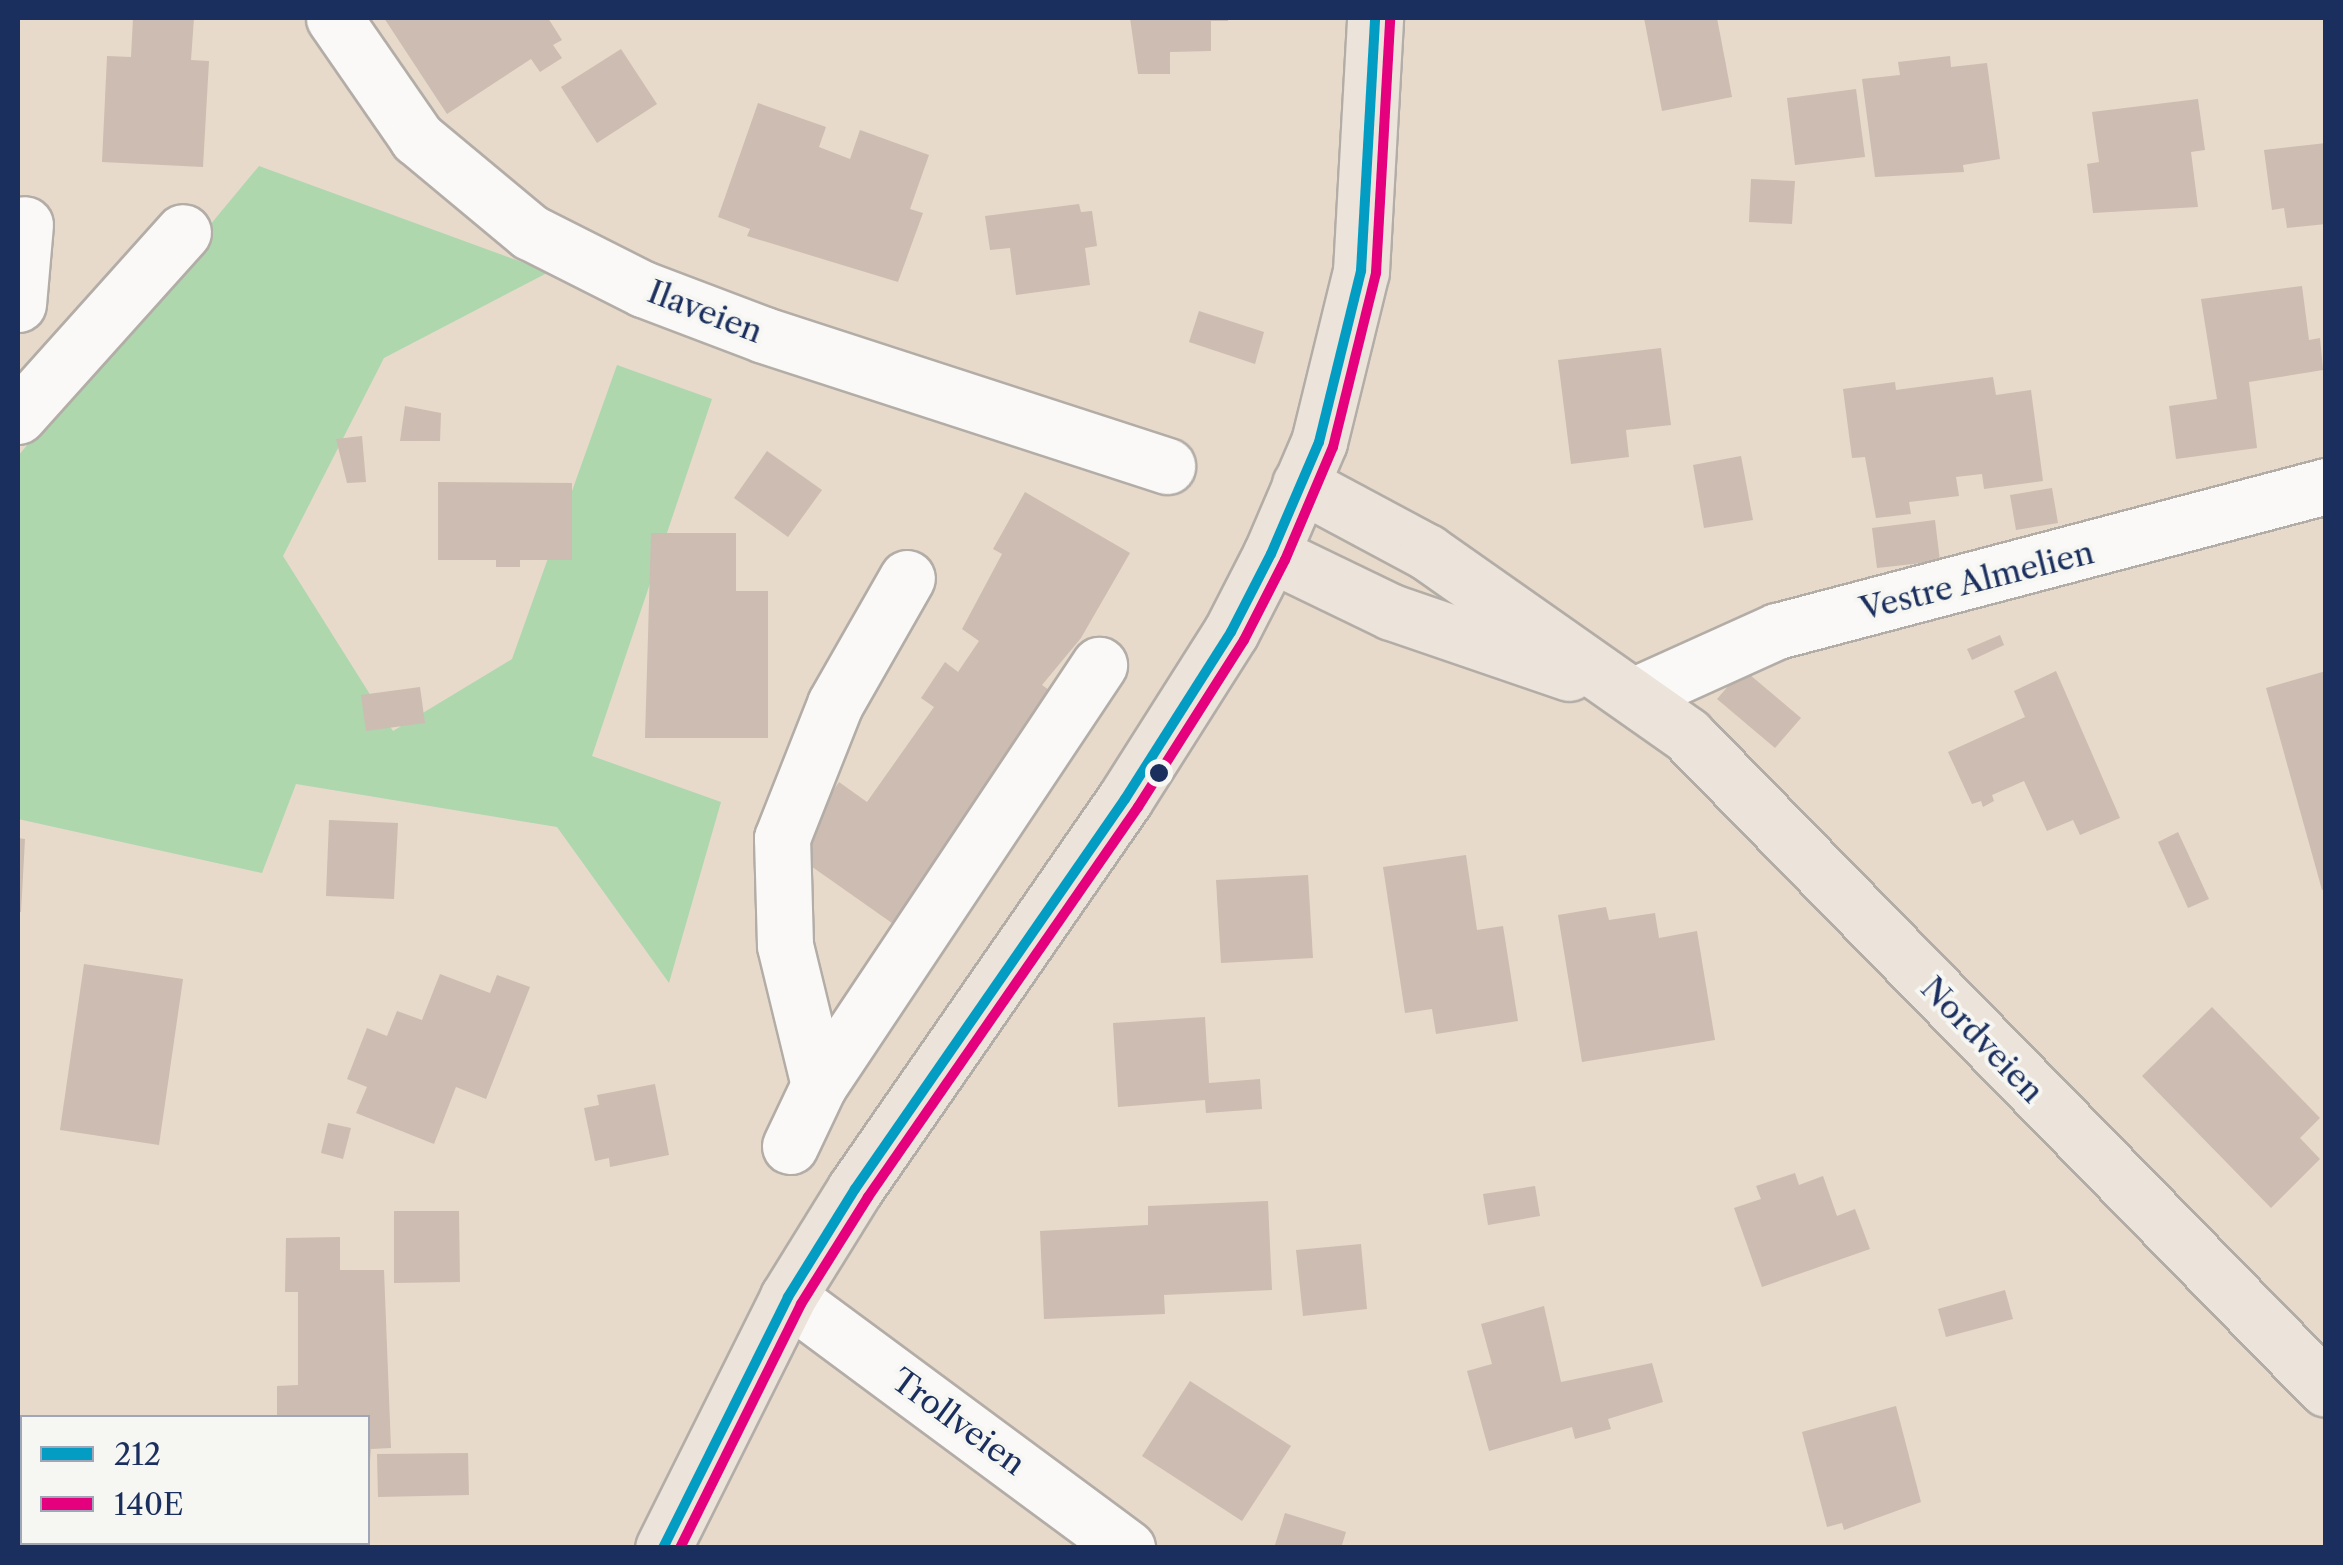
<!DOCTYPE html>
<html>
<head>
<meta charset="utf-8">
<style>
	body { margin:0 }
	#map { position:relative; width:2343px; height:1565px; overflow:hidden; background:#e7daca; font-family:"Libre Caslon Text",serif }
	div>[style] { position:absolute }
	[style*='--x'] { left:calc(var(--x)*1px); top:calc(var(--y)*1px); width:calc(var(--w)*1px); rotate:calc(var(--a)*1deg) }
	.green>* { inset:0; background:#aed7ae }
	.building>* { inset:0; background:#cdbcb1 }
	.roads { filter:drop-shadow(2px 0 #b3ada7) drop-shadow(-2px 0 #b3ada7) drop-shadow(0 2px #b3ada7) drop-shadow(0 -2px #b3ada7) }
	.minor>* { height:55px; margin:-27.5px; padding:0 27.5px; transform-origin:27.5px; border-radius:27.5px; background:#fbf9f7 }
	.major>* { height:55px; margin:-27.5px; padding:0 27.5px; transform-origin:27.5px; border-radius:27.5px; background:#ece3da }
	.bus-1>* { height:10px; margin:-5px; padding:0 5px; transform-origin:5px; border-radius:5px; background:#039dc3 }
	.bus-2>* { height:10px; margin:-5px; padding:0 5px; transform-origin:5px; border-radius:5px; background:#e5007d }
	.dots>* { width:28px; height:28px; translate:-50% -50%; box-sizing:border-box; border:5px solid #f6f6f2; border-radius:50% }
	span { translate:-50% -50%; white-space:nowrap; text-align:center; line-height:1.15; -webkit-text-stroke:8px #f6f6f2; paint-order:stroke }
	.street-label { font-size:32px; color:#1b2f5e }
	.frame { position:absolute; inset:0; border:20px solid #1b2f5e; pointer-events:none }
	.legend { position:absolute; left:20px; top:1415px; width:350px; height:130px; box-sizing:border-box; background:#f6f6f2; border:2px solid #9ea6b7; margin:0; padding:12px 18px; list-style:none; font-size:30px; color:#1b2f5e }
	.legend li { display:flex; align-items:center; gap:20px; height:50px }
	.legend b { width:50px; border:2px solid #9ea6b7 }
</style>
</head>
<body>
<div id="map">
	<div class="green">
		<div style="clip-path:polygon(259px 166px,549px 272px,384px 358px,283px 556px,393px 731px,512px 659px,617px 365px,712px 399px,592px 756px,721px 802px,669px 983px,557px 827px,296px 784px,262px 873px,18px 819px,18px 456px)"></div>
	</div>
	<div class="building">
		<div style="clip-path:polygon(133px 18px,194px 18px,191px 60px,209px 61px,203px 167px,102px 162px,107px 56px,131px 57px)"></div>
		<div style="clip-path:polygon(384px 18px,548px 18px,562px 40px,553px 45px,562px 58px,540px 72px,531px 59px,447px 114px)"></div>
		<div style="clip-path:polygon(1130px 18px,1228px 18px,1228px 21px,1211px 21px,1211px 51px,1170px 52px,1170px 74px,1138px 74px)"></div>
		<div style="clip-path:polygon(1644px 18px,1717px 18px,1732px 97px,1662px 111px)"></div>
		<div style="clip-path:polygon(621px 49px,657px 104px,597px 143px,561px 87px)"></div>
		<div style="clip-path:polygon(1950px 56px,1951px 67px,1987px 63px,2000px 159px,1963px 165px,1964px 172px,1875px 177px,1862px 79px,1900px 75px,1898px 62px)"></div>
		<div style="clip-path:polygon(1856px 89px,1865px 157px,1795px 165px,1787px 98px)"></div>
		<div style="clip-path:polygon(2198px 99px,2205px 150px,2191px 152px,2198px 207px,2093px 213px,2087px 164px,2099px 162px,2092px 112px)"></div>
		<div style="clip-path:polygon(758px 103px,826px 127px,819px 147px,850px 159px,860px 130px,929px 155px,910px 209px,923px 213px,898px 282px,747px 236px,750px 229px,718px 217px)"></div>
		<div style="clip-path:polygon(2326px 143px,2326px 224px,2287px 228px,2284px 208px,2272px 210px,2264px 150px)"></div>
		<div style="clip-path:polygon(1751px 179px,1795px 181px,1792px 224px,1749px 222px)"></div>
		<div style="clip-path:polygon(1079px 204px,1081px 212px,1092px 211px,1097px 246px,1085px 248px,1090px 285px,1016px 295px,1010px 248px,990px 250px,985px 216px)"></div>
		<div style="clip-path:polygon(2302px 286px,2309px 340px,2320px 338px,2323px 370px,2249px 382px,2257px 448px,2176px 459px,2169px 406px,2217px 399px,2201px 299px)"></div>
		<div style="clip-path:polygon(1199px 311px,1264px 332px,1255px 364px,1189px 342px)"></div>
		<div style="clip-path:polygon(1661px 348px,1671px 425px,1626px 430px,1629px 457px,1571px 464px,1558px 360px)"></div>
		<div style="clip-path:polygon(1993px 377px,1996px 395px,2031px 390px,2043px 481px,1984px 489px,1982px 474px,1956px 477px,1959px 496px,1909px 502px,1911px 514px,1876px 518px,1865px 457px,1852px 458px,1843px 389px,1895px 382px,1896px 390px)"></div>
		<div style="clip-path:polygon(405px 406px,441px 413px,440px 441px,400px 441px)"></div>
		<div style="clip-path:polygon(362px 436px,366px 482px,347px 483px,336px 439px)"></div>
		<div style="clip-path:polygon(767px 451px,822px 490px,788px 537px,734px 498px)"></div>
		<div style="clip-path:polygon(1741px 456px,1753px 520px,1704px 528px,1693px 465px)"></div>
		<div style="clip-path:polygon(438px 482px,572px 483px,572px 560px,520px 560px,520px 567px,496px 567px,496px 560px,438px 560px)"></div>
		<div style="clip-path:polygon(2052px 488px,2058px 523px,2016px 530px,2010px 495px)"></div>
		<div style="clip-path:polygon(1025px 492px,1130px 553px,1081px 638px,1042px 685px,1059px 697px,899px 928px,791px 852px,839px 782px,867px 802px,934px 707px,921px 698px,945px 662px,958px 672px,979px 641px,962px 629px,1002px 554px,993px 549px)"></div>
		<div style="clip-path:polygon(1935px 520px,1940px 561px,1877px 568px,1872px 528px)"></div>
		<div style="clip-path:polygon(651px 533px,736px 533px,736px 591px,768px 591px,768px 738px,645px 738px)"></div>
		<div style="clip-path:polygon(2000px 635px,2004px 645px,1972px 660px,1967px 649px)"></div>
		<div style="clip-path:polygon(1743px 669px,1801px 718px,1775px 748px,1717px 699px)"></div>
		<div style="clip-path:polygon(2056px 671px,2120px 818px,2080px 835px,2073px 820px,2047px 831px,2024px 781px,1992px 795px,1994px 801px,1983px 807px,1981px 801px,1972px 804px,1948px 752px,2025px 717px,2014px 691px)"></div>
		<div style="clip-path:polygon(2326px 671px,2326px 889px,2322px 890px,2266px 688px)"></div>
		<div style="clip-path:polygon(420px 687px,425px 723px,366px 731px,361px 695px)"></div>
		<div style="clip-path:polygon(329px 820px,398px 823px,394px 899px,326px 896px)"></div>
		<div style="clip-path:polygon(2178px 832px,2209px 899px,2188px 908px,2158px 842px)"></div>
		<div style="clip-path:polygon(18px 838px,25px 839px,21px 912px,18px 912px)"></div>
		<div style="clip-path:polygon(1466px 855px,1477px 930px,1503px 926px,1518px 1021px,1436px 1034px,1432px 1009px,1405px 1013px,1383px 867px)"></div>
		<div style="clip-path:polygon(1308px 875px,1313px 958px,1221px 963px,1216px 880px)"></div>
		<div style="clip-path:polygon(1606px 907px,1609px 920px,1655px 913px,1659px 938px,1697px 931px,1715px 1040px,1582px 1062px,1558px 915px)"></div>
		<div style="clip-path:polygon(84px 964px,183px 979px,159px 1145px,60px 1130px)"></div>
		<div style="clip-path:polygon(440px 974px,490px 993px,497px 975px,530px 987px,486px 1099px,456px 1087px,434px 1144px,356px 1113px,367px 1087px,347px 1079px,367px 1028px,387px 1036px,397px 1011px,422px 1020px)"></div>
		<div style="clip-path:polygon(2212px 1007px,2320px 1118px,2300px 1138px,2320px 1159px,2271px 1208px,2142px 1076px)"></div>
		<div style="clip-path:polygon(1205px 1017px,1209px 1083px,1260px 1079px,1262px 1109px,1206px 1113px,1205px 1100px,1118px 1107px,1113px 1023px)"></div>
		<div style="clip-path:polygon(655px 1084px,669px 1155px,610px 1167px,609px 1158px,595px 1161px,584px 1108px,599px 1105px,597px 1095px)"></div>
		<div style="clip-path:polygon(328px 1123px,351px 1128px,343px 1159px,321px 1153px)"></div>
		<div style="clip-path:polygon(1795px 1173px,1799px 1185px,1823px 1176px,1837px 1216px,1855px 1209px,1870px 1249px,1762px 1287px,1734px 1208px,1761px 1199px,1756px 1186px)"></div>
		<div style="clip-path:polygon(1535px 1186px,1540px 1216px,1488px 1225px,1483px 1194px)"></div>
		<div style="clip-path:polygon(1268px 1201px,1272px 1290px,1164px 1295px,1165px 1314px,1044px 1319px,1040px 1231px,1148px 1225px,1148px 1206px)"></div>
		<div style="clip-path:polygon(394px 1211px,459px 1211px,460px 1282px,394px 1283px)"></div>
		<div style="clip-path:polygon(340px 1237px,340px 1270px,384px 1270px,391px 1448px,371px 1449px,371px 1461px,368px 1418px,277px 1418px,277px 1386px,298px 1385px,298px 1292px,285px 1292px,286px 1238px)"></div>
		<div style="clip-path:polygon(1361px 1244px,1367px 1309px,1303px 1316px,1296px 1250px)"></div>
		<div style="clip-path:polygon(2005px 1290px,2013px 1319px,1946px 1337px,1938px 1309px)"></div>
		<div style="clip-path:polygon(1544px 1306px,1561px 1382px,1652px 1363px,1663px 1402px,1608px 1419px,1611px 1429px,1575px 1439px,1572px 1427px,1489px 1451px,1467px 1371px,1492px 1364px,1481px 1324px)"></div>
		<div style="clip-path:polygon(1190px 1381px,1291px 1446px,1242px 1521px,1142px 1456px)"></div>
		<div style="clip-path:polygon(1896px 1406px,1921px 1502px,1844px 1530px,1842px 1523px,1827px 1527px,1802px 1432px)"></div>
		<div style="clip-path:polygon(468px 1453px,469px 1495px,378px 1497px,377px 1454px)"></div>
		<div style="clip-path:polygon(1285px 1513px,1346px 1532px,1341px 1548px,1274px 1548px)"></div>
	</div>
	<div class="roads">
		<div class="minor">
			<div style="--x:334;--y:18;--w:146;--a:55.3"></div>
			<div style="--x:417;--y:138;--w:147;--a:39.8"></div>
			<div style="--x:530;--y:232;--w:127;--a:26.8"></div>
			<div style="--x:643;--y:289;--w:129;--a:20.8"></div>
			<div style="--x:764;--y:335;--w:424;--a:18"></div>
			<div style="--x:18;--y:304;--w:80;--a:-85"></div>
			<div style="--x:18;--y:416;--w:247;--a:-48.1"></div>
			<div style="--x:1635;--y:695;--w:156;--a:-24.3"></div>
			<div style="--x:1777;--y:631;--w:568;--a:-14.79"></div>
			<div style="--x:819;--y:1085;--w:144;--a:-103.7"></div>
			<div style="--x:785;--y:945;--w:107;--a:-91.6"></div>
			<div style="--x:782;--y:838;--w:144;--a:-68.4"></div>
			<div style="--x:835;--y:704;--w:145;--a:-60.3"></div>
			<div style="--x:790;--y:1146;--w:68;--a:-64.6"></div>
			<div style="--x:819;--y:1085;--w:505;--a:-56.31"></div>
			<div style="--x:788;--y:1297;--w:422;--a:36.5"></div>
		</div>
		<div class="major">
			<div style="--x:1300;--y:484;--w:144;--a:28.2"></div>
			<div style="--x:1427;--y:552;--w:318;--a:35.1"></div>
			<div style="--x:1687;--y:735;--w:914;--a:45.66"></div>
			<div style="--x:1271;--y:554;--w:133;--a:25.8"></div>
			<div style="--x:1391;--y:612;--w:188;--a:18.9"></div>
			<div style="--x:663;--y:1548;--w:280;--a:-63.5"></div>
			<div style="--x:788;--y:1297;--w:127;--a:-58.2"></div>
			<div style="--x:855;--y:1189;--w:474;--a:-55.3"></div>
			<div style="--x:1125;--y:799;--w:198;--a:-57.6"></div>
			<div style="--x:1231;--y:632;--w:88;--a:-62.9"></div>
			<div style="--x:1271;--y:554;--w:122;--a:-66.8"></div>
			<div style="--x:1319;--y:442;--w:176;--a:-76.2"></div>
			<div style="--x:1361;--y:271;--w:253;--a:-86.8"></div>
		</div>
	</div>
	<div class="bus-1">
		<div style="--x:663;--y:1548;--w:280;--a:-63.5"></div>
		<div style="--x:788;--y:1297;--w:127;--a:-58.2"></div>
		<div style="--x:855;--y:1189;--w:474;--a:-55.3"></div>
		<div style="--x:1125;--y:799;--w:198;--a:-57.6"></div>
		<div style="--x:1231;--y:632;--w:88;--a:-62.9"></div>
		<div style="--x:1271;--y:554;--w:122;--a:-66.8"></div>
		<div style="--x:1319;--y:442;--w:176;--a:-76.2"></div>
		<div style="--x:1361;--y:271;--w:253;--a:-86.8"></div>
	</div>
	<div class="bus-2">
		<div style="--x:680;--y:1548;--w:272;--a:-63.6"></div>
		<div style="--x:801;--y:1304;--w:126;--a:-57.9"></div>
		<div style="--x:868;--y:1197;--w:474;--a:-55.3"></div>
		<div style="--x:1138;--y:807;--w:198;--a:-57.6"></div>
		<div style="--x:1244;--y:640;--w:90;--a:-62.9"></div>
		<div style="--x:1285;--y:560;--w:123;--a:-67"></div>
		<div style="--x:1333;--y:447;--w:179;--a:-76.1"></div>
		<div style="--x:1376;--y:273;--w:254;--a:-86.8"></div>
	</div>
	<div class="dots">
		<div style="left:1159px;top:773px;background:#1b2f5e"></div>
	</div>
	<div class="street-label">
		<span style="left:705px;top:312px;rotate:21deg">Ilaveien</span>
		<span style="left:1977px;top:581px;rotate:-14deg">Vestre Almelien</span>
		<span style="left:1982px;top:1040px;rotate:46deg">Nordveien</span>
		<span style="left:958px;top:1422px;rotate:36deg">Trollveien</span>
	</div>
	<div class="frame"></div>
	<ul class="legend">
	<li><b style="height:12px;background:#039dc3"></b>212</li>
	<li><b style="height:12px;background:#e5007d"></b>140E</li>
	</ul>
</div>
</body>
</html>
